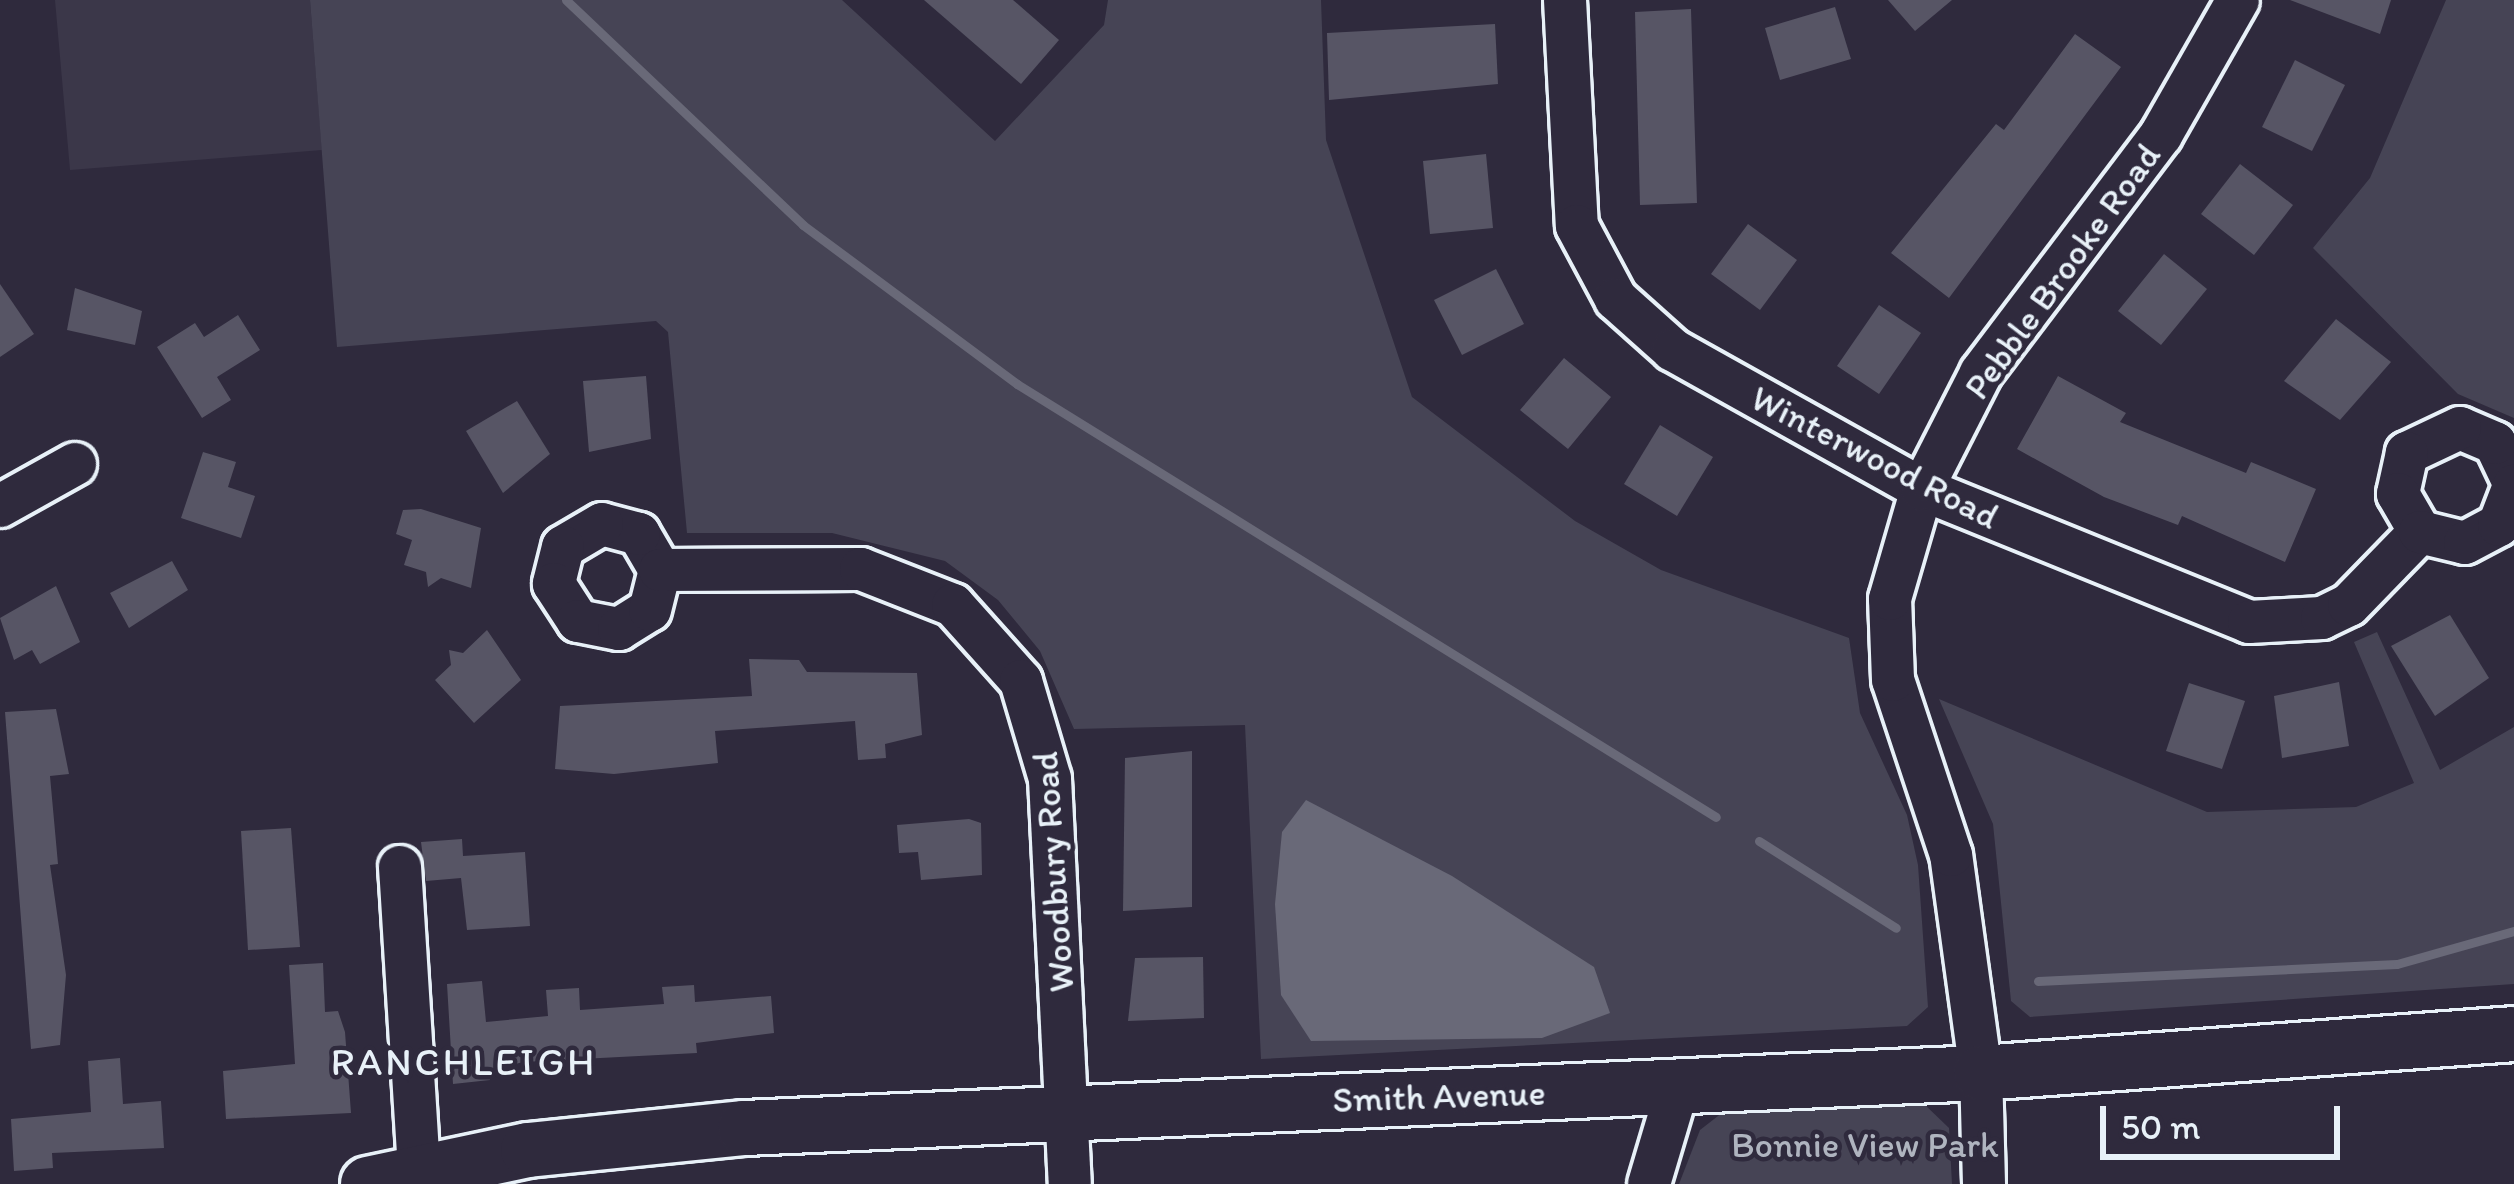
<!DOCTYPE html>
<html>
<head>
<meta charset="utf-8">
<style>
	body { margin:0 }
	#map { position:relative; width:2514px; height:1184px; overflow:hidden; background:#2f2a3d; font-family:Itim,sans-serif }
	div>[style] { position:absolute }
	[style*='--x'] { left:calc(var(--x)*1px); top:calc(var(--y)*1px); width:calc(var(--w)*1px); rotate:calc(var(--a)*1deg) }
	.built>* { inset:0; background:#3b3749 }
	.green>* { inset:0; background:#464455 }
	.water>* { inset:0; background:#696978 }
	.stream>* { height:9px; margin:-4.5px; padding:0 4.5px; transform-origin:4.5px; border-radius:4.5px; background:#696978 }
	.building>* { inset:0; background:#575565 }
	.roads { filter:drop-shadow(3px 0 #e8f1f8) drop-shadow(-3px 0 #e8f1f8) drop-shadow(0 3px #e8f1f8) drop-shadow(0 -3px #e8f1f8) }
	.minor>* { height:42px; margin:-21px; padding:0 21px; transform-origin:21px; border-radius:21px; background:#2f2a3d }
	.major>* { height:54px; margin:-27px; padding:0 27px; transform-origin:27px; border-radius:27px; background:#2f2a3d }
	span { translate:-50% -50%; white-space:nowrap; text-align:center; line-height:1.15; -webkit-text-stroke:9px #2f2a3d; paint-order:stroke }
	.street-label { font-size:36px; color:#e8f1f8 }
	.park-label { font-size:36px; color:#afb4bf }
	.neighbourhood-label { font-size:39px; color:#e8f1f8; letter-spacing:3px }
	.scale { position:absolute; left:2100px; top:1106px; width:240px; height:54px; box-sizing:border-box; border:6px solid #e8f1f8; border-top:0; padding-left:15px; font-size:36px; line-height:42px; white-space:nowrap; color:#e8f1f8; -webkit-text-stroke:9px #2f2a3d; paint-order:stroke }
</style>
</head>
<body>
<div id="map">
	<div class="built">
		<div style="clip-path:polygon(55px 0,310px 0,322px 150px,70px 170px)"></div>
	</div>
	<div class="green">
		<div style="clip-path:polygon(310px 0,842px 0,995px 141px,1104px 25px,1108px 0,1321px 0,1326px 140px,1412px 397px,1575px 521px,1661px 570px,1849px 638px,1860px 713px,1907px 815px,1918px 865px,1928px 1007px,1907px 1026px,1261px 1059px,1245px 725px,1074px 729px,1040px 651px,998px 600px,945px 561px,832px 533px,687px 533px,668px 332px,656px 321px,337px 347px)"></div>
		<div style="clip-path:polygon(2446px 0,2514px 0,2514px 418px,2458px 394px,2313px 248px,2370px 178px)"></div>
		<div style="clip-path:polygon(2377px 632px,2440px 770px,2514px 727px,2514px 984px,2030px 1017px,2011px 1001px,1993px 824px,1939px 699px,2207px 812px,2356px 807px,2414px 783px,2354px 642px)"></div>
		<div style="clip-path:polygon(1923px 1103px,1949px 1128px,1952px 1184px,1679px 1184px,1700px 1130px,1727px 1109px)"></div>
	</div>
	<div class="water">
		<div style="clip-path:polygon(1306px 800px,1452px 876px,1594px 967px,1610px 1013px,1542px 1038px,1311px 1041px,1281px 995px,1275px 904px,1282px 832px)"></div>
	</div>
	<div class="stream">
		<div style="--x:566;--y:0;--w:327;--a:43.5"></div>
		<div style="--x:803;--y:225;--w:267;--a:36.6"></div>
		<div style="--x:1017;--y:384;--w:822;--a:31.78"></div>
		<div style="--x:1759;--y:841;--w:162;--a:32.4"></div>
		<div style="--x:2038;--y:981;--w:359;--a:-2.7"></div>
		<div style="--x:2397;--y:964;--w:122;--a:-15.8"></div>
	</div>
	<div class="building">
		<div style="clip-path:polygon(924px 0,1013px 0,1059px 40px,1021px 84px)"></div>
		<div style="clip-path:polygon(1888px 0,1952px 0,1915px 31px)"></div>
		<div style="clip-path:polygon(2290px 0,2391px 0,2380px 34px)"></div>
		<div style="clip-path:polygon(1835px 7px,1851px 59px,1780px 80px,1765px 28px)"></div>
		<div style="clip-path:polygon(1691px 9px,1697px 203px,1640px 205px,1635px 12px)"></div>
		<div style="clip-path:polygon(1495px 24px,1498px 84px,1329px 100px,1327px 33px)"></div>
		<div style="clip-path:polygon(2075px 34px,2121px 67px,1949px 298px,1891px 253px,1996px 124px,2004px 130px)"></div>
		<div style="clip-path:polygon(2295px 60px,2345px 85px,2312px 151px,2262px 127px)"></div>
		<div style="clip-path:polygon(1486px 154px,1493px 228px,1430px 234px,1423px 161px)"></div>
		<div style="clip-path:polygon(2240px 164px,2293px 205px,2254px 255px,2201px 214px)"></div>
		<div style="clip-path:polygon(1748px 224px,1797px 260px,1760px 310px,1711px 274px)"></div>
		<div style="clip-path:polygon(2164px 254px,2207px 289px,2161px 345px,2118px 311px)"></div>
		<div style="clip-path:polygon(1496px 269px,1524px 324px,1462px 355px,1434px 300px)"></div>
		<div style="clip-path:polygon(0 284px,34px 334px,0 357px)"></div>
		<div style="clip-path:polygon(75px 288px,142px 311px,135px 345px,67px 330px)"></div>
		<div style="clip-path:polygon(1879px 305px,1921px 333px,1879px 394px,1837px 366px)"></div>
		<div style="clip-path:polygon(238px 315px,260px 350px,217px 377px,231px 400px,202px 418px,157px 347px,195px 323px,204px 337px)"></div>
		<div style="clip-path:polygon(2336px 319px,2391px 362px,2340px 420px,2284px 381px)"></div>
		<div style="clip-path:polygon(1564px 358px,1611px 397px,1568px 449px,1520px 410px)"></div>
		<div style="clip-path:polygon(646px 376px,651px 439px,589px 452px,583px 381px)"></div>
		<div style="clip-path:polygon(2058px 376px,2126px 413px,2120px 422px,2246px 473px,2251px 462px,2316px 489px,2285px 562px,2182px 516px,2178px 525px,2104px 497px,2017px 449px)"></div>
		<div style="clip-path:polygon(517px 401px,550px 454px,503px 493px,466px 431px)"></div>
		<div style="clip-path:polygon(1660px 425px,1713px 457px,1677px 516px,1624px 484px)"></div>
		<div style="clip-path:polygon(203px 452px,236px 462px,228px 487px,255px 496px,241px 538px,181px 518px)"></div>
		<div style="clip-path:polygon(421px 509px,481px 528px,471px 588px,441px 578px,428px 587px,426px 572px,404px 565px,412px 540px,396px 534px,403px 510px)"></div>
		<div style="clip-path:polygon(172px 561px,188px 590px,129px 628px,110px 593px)"></div>
		<div style="clip-path:polygon(56px 586px,80px 642px,40px 664px,32px 650px,14px 660px,0 618px)"></div>
		<div style="clip-path:polygon(2450px 615px,2489px 678px,2435px 716px,2391px 646px)"></div>
		<div style="clip-path:polygon(487px 630px,521px 680px,474px 723px,435px 680px,451px 665px,449px 650px,463px 653px)"></div>
		<div style="clip-path:polygon(749px 659px,799px 660px,807px 672px,917px 673px,922px 735px,885px 744px,886px 758px,858px 760px,855px 721px,715px 731px,718px 763px,614px 774px,555px 769px,560px 706px,752px 696px)"></div>
		<div style="clip-path:polygon(2339px 682px,2349px 746px,2282px 758px,2274px 696px)"></div>
		<div style="clip-path:polygon(2189px 683px,2245px 701px,2222px 769px,2166px 751px)"></div>
		<div style="clip-path:polygon(56px 709px,69px 774px,50px 776px,58px 864px,50px 865px,66px 975px,60px 1045px,31px 1049px,5px 712px)"></div>
		<div style="clip-path:polygon(1192px 751px,1192px 907px,1123px 911px,1125px 758px)"></div>
		<div style="clip-path:polygon(969px 819px,981px 823px,982px 875px,921px 880px,918px 852px,899px 853px,897px 825px)"></div>
		<div style="clip-path:polygon(291px 828px,300px 947px,248px 950px,241px 831px)"></div>
		<div style="clip-path:polygon(462px 839px,463px 856px,525px 852px,530px 926px,467px 930px,461px 878px,426px 881px,421px 842px)"></div>
		<div style="clip-path:polygon(1203px 957px,1204px 1018px,1128px 1021px,1135px 958px)"></div>
		<div style="clip-path:polygon(323px 963px,325px 1012px,338px 1011px,345px 1032px,351px 1113px,226px 1119px,223px 1071px,295px 1064px,289px 965px)"></div>
		<div style="clip-path:polygon(482px 981px,486px 1022px,548px 1016px,546px 990px,579px 988px,580px 1010px,664px 1004px,662px 987px,694px 985px,695px 1002px,771px 996px,774px 1033px,696px 1043px,697px 1053px,523px 1062px,489px 1071px,490px 1080px,453px 1084px,447px 984px)"></div>
		<div style="clip-path:polygon(120px 1058px,123px 1104px,161px 1101px,164px 1148px,52px 1153px,53px 1168px,14px 1171px,11px 1119px,91px 1112px,88px 1061px)"></div>
	</div>
	<div class="roads">
		<div class="minor">
			<div style="--x:1565;--y:0;--w:226;--a:87"></div>
			<div style="--x:1577;--y:226;--w:83;--a:61.9"></div>
			<div style="--x:1616;--y:299;--w:76;--a:41.8"></div>
			<div style="--x:1673;--y:350;--w:285;--a:29.2"></div>
			<div style="--x:1922;--y:489;--w:353;--a:22.1"></div>
			<div style="--x:2249;--y:622;--w:73;--a:-3.1"></div>
			<div style="--x:2322;--y:618;--w:30;--a:-26"></div>
			<div style="--x:2349;--y:605;--w:102;--a:-45.8"></div>
			<div style="--x:2514;--y:483;--w:44;--a:-115.4"></div>
			<div style="--x:2495;--y:443;--w:38;--a:-157"></div>
			<div style="--x:2460;--y:428;--w:59;--a:154.7"></div>
			<div style="--x:2407;--y:453;--w:42;--a:102.4"></div>
			<div style="--x:2398;--y:494;--w:44;--a:59.9"></div>
			<div style="--x:2420;--y:532;--w:46;--a:13.7"></div>
			<div style="--x:2465;--y:543;--w:38;--a:-28"></div>
			<div style="--x:2499;--y:525;--w:42;--a:-69"></div>
			<div style="--x:0;--y:506;--w:86;--a:-29.2"></div>
			<div style="--x:660;--y:570;--w:42;--a:-120.3"></div>
			<div style="--x:639;--y:534;--w:38;--a:-165"></div>
			<div style="--x:602;--y:524;--w:45;--a:149.5"></div>
			<div style="--x:563;--y:547;--w:38;--a:104"></div>
			<div style="--x:554;--y:584;--w:44;--a:57"></div>
			<div style="--x:578;--y:621;--w:42;--a:11"></div>
			<div style="--x:619;--y:629;--w:36;--a:-32"></div>
			<div style="--x:650;--y:610;--w:41;--a:-76"></div>
			<div style="--x:660;--y:570;--w:201;--a:-0.3"></div>
			<div style="--x:861;--y:569;--w:99;--a:21.4"></div>
			<div style="--x:953;--y:605;--w:102;--a:48.2"></div>
			<div style="--x:1021;--y:681;--w:102;--a:73.5"></div>
			<div style="--x:1050;--y:779;--w:405;--a:87.2"></div>
			<div style="--x:400;--y:867;--w:306;--a:86.4"></div>
			<div style="--x:1649;--y:1184;--w:101;--a:-73.4"></div>
			<div style="--x:1984;--y:1184;--w:111;--a:-91.5"></div>
			<div style="--x:1981;--y:1073;--w:220;--a:-97.8"></div>
			<div style="--x:1951;--y:855;--w:184;--a:-108.3"></div>
			<div style="--x:1893;--y:680;--w:81;--a:-92.1"></div>
			<div style="--x:1890;--y:599;--w:115;--a:-73.8"></div>
			<div style="--x:1922;--y:489;--w:130;--a:-63"></div>
			<div style="--x:1981;--y:373;--w:298;--a:-52.9"></div>
			<div style="--x:2161;--y:135;--w:155;--a:-60.3"></div>
		</div>
		<div class="major">
			<div style="--x:368;--y:1184;--w:164;--a:-12"></div>
			<div style="--x:528;--y:1150;--w:218;--a:-5.8"></div>
			<div style="--x:745;--y:1128;--w:1237;--a:-2.55"></div>
			<div style="--x:1981;--y:1073;--w:534;--a:-4.18"></div>
		</div>
	</div>
	<div class="street-label">
		<span style="left:2062px;top:271px;rotate:-54deg">Pebble Brooke Road</span>
		<span style="left:1875px;top:457px;rotate:27deg">Winterwood Road</span>
		<span style="left:1053px;top:872px;rotate:-94deg">Woodbury Road</span>
		<span style="left:1439px;top:1096px;rotate:-2deg">Smith Avenue</span>
	</div>
	<div class="park-label">
		<span style="left:1865px;top:1145px">Bonnie View Park</span>
	</div>
	<div class="neighbourhood-label">
		<span style="left:464px;top:1062px">RANCHLEIGH</span>
	</div>
	<div class="scale">50 m</div>
</div>
</body>
</html>
